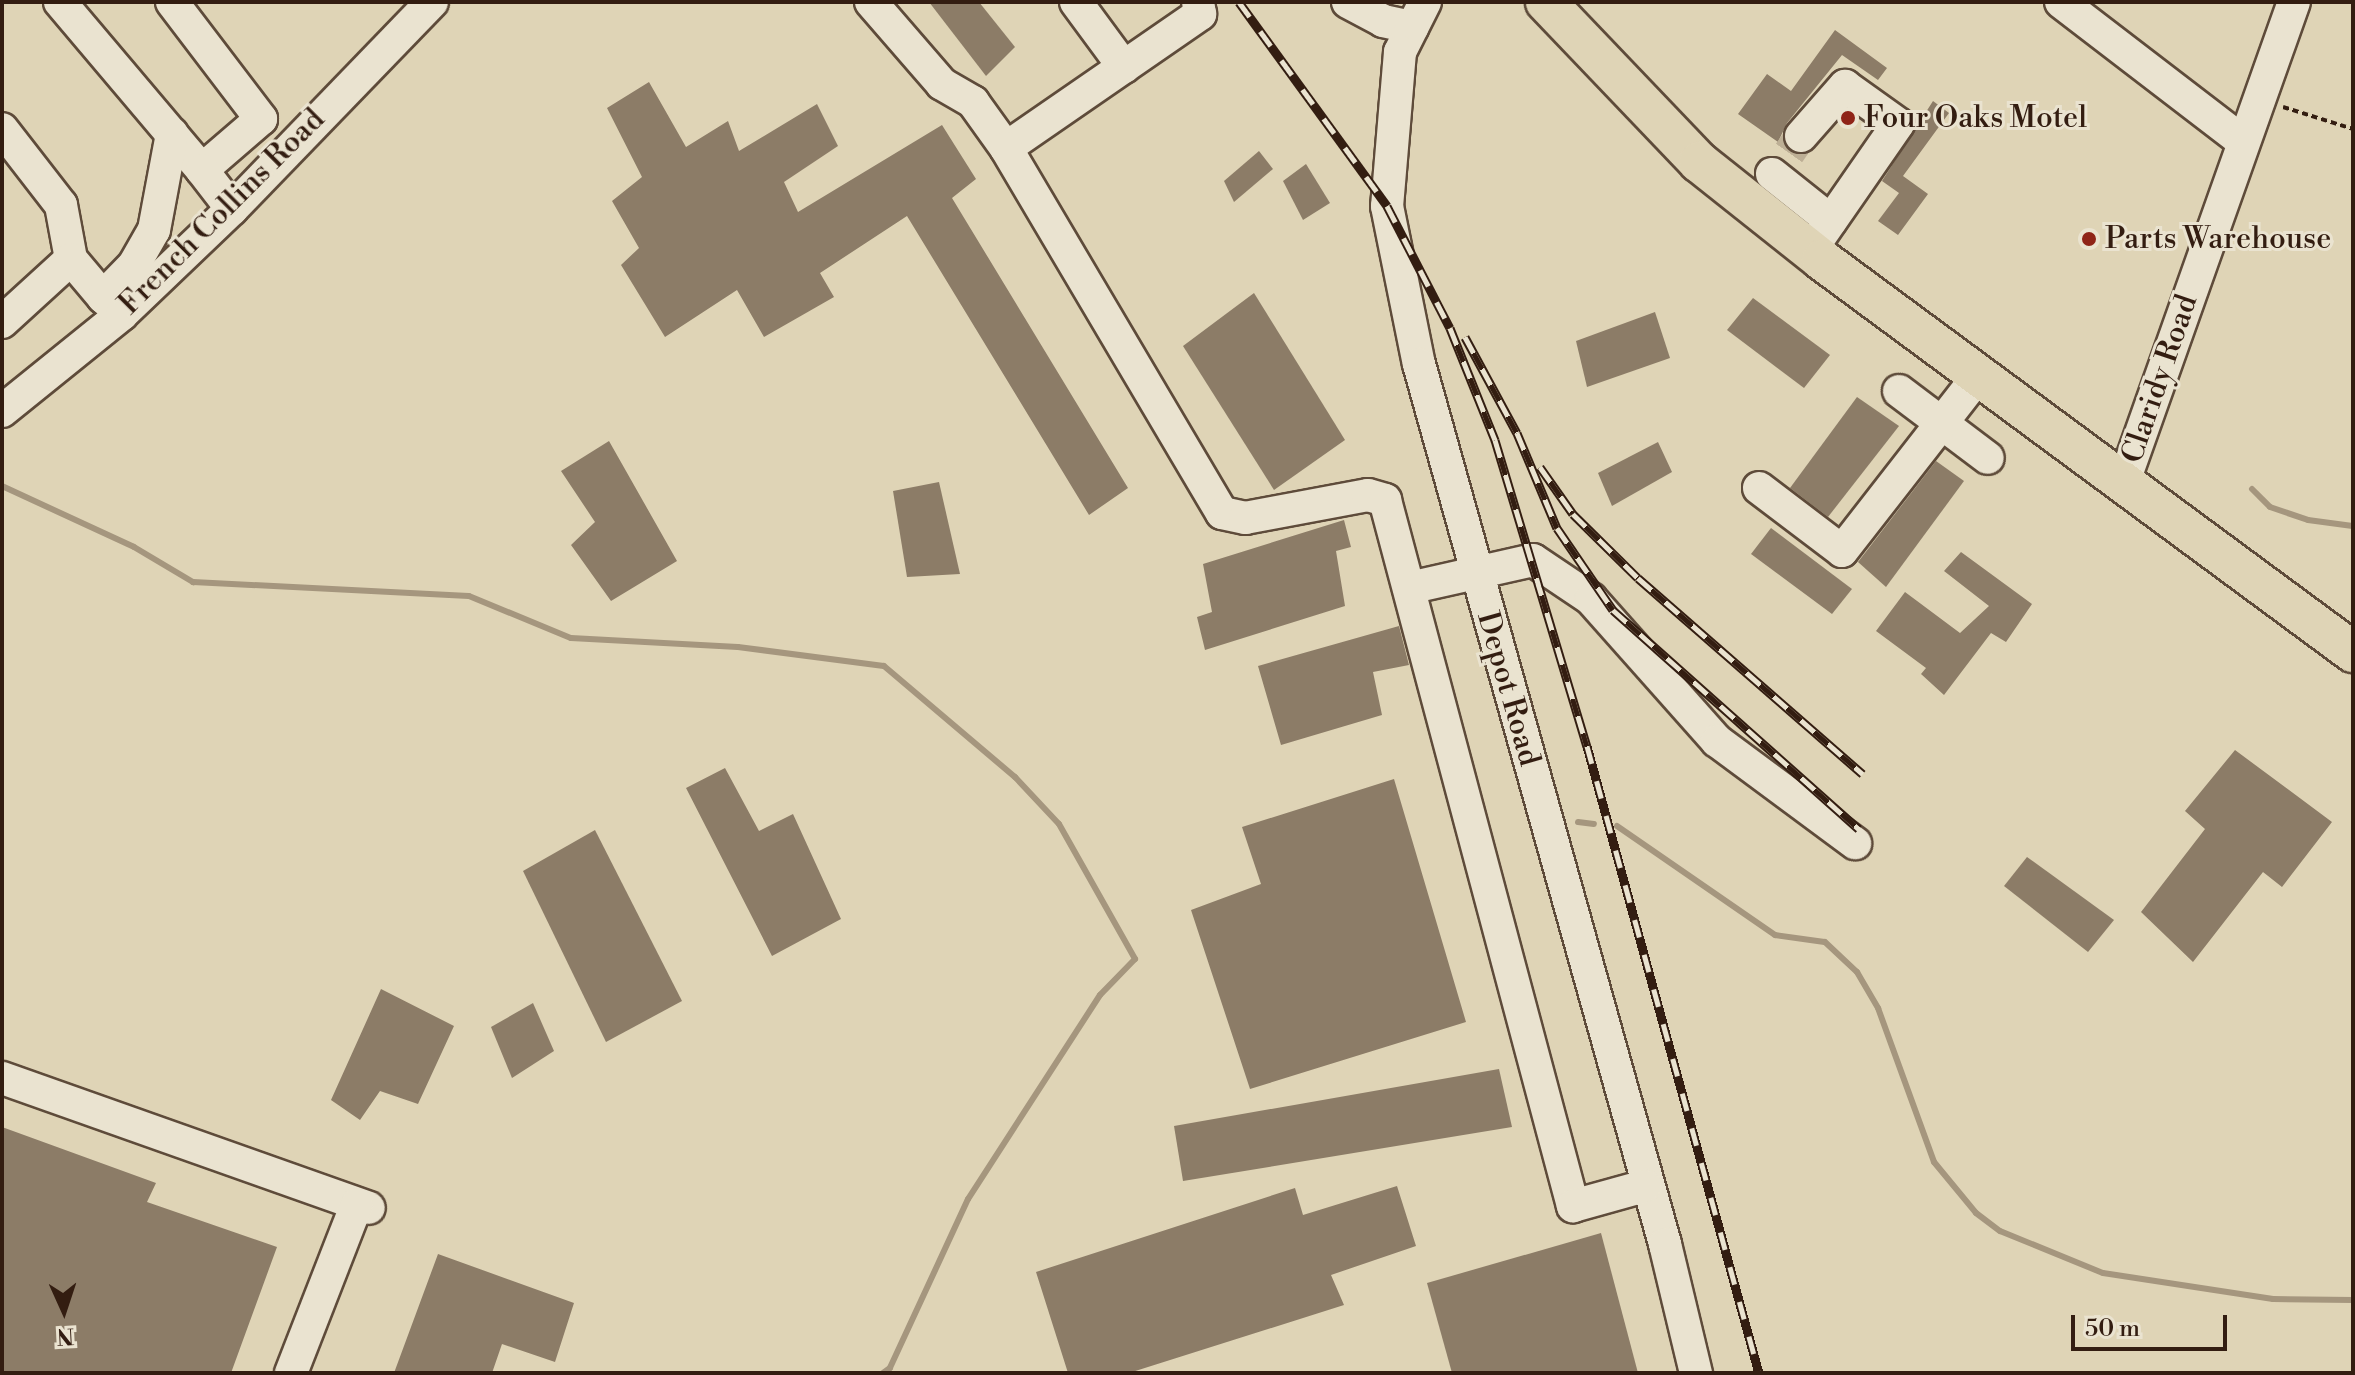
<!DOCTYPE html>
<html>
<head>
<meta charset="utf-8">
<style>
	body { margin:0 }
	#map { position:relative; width:2355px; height:1375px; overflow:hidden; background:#dfd4b6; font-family:"Libre Bodoni",serif }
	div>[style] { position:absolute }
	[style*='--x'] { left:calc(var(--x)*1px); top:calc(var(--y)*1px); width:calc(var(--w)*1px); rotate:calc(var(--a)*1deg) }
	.stream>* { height:6px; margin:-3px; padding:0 3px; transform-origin:3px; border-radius:3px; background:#a5967e }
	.building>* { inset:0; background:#8c7c67 }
	.minor-tunnel>* { height:32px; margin-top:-16px; transform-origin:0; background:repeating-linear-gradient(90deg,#bdaf95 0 32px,transparent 0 48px) }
	.path>* { height:4px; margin-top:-2px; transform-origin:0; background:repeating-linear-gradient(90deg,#331d11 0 6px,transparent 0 10px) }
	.roads { filter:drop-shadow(2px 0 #5e4b3a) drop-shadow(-2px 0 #5e4b3a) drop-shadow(0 2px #5e4b3a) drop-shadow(0 -2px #5e4b3a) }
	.minor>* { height:32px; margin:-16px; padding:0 16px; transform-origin:16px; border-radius:16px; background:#eae3d0 }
	.major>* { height:40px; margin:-20px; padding:0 20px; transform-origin:20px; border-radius:20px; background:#dfd4b6 }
	.rail>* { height:9px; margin-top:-4.5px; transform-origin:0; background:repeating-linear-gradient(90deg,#eae3d0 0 18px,#331d11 0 36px); box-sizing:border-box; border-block:2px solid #331d11 }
	.dots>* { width:22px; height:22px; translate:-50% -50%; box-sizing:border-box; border:4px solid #eae3d0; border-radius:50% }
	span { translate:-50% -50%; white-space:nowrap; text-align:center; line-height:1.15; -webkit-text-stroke:6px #eae3d0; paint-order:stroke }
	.poi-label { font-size:30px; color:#331d11 }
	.left { translate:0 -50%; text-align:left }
	.street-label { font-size:30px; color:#331d11 }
	.frame { position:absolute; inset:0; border:4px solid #331d11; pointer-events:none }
	.north { position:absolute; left:24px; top:1271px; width:80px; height:80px; -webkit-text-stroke:6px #eae3d0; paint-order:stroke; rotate:177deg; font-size:22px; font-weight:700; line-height:32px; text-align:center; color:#331d11 }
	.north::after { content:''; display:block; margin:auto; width:28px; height:36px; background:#331d11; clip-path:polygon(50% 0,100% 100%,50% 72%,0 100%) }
	.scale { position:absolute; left:2071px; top:1315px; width:156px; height:36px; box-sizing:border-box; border:4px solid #331d11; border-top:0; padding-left:10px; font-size:24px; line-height:28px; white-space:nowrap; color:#331d11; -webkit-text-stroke:6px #eae3d0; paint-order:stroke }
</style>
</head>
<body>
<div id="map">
	<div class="stream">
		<div style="--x:2;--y:486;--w:145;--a:24.8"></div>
		<div style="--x:134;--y:547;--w:69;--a:30.7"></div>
		<div style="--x:193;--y:582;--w:276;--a:2.9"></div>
		<div style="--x:469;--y:596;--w:110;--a:22.4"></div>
		<div style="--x:571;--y:638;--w:167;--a:3.1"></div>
		<div style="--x:738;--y:647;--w:147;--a:7.4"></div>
		<div style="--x:884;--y:666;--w:172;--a:40.3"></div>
		<div style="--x:1015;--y:777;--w:64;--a:46.9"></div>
		<div style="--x:1059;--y:824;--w:155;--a:60.6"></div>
		<div style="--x:1135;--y:959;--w:50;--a:134.2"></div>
		<div style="--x:1100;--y:995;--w:243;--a:122.9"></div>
		<div style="--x:968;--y:1199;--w:186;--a:114.8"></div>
		<div style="--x:890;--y:1368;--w:9;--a:144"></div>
		<div style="--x:2252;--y:489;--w:25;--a:45"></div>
		<div style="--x:2270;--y:507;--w:40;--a:18.9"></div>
		<div style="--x:2308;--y:520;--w:45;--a:7.6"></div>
		<div style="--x:1578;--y:822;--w:16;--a:7"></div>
		<div style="--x:1617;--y:826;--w:192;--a:34.6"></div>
		<div style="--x:1775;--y:935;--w:50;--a:8"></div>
		<div style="--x:1825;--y:942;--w:44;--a:43.2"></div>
		<div style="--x:1857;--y:972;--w:42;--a:59.7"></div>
		<div style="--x:1878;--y:1008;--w:164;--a:70"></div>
		<div style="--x:1934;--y:1162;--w:66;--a:50.5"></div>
		<div style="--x:1976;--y:1213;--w:30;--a:37"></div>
		<div style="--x:2000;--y:1231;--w:111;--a:22.2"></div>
		<div style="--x:2103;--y:1273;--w:172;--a:8.7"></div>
		<div style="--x:2273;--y:1299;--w:80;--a:0.7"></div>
	</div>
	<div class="building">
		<div style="clip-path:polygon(929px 2px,979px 2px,1015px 47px,986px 76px)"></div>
		<div style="clip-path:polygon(1835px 30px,1887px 68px,1878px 80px,1842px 55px,1787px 123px,1778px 142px,1738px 114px,1767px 74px,1791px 91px)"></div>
		<div style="clip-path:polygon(649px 82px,686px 147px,728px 121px,739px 151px,817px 104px,838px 146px,784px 182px,798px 212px,942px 125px,976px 179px,952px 198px,1128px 488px,1089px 515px,907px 216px,820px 273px,834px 297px,764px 337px,737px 290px,665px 337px,621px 265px,639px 248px,612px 201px,642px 177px,607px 108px)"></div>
		<div style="clip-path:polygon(1933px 101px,1949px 113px,1903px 176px,1928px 194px,1898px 235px,1878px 221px,1899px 193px,1882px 181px)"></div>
		<div style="clip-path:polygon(1259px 151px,1273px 169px,1234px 202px,1224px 181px)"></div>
		<div style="clip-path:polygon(1306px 164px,1330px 203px,1303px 220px,1283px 181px)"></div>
		<div style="clip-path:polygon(1254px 293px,1345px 440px,1274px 490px,1183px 346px)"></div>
		<div style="clip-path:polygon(1753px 298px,1830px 355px,1804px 388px,1727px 330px)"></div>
		<div style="clip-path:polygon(1655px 312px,1670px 358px,1587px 387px,1576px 341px)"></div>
		<div style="clip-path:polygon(1857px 397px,1899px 426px,1828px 517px,1790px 488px)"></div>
		<div style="clip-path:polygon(609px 441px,677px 561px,611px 601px,571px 545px,595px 522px,561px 471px)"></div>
		<div style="clip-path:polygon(1658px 442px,1672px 472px,1612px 506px,1598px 473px)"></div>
		<div style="clip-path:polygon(1936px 461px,1964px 481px,1886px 587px,1858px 562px)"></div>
		<div style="clip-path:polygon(939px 482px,960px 574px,907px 577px,893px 491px)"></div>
		<div style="clip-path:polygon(1344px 520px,1351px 547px,1336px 551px,1345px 606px,1205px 650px,1197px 617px,1212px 612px,1203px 564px)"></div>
		<div style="clip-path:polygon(1771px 528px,1852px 589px,1832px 614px,1751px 554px)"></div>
		<div style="clip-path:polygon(1961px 552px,2032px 604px,2006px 642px,1991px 633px,1944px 695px,1921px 674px,1926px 668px,1876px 631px,1905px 592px,1960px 633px,1989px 606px,1944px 571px)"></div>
		<div style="clip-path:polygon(1399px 626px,1409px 665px,1373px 672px,1382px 715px,1281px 745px,1258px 666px)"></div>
		<div style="clip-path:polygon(2235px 750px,2332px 822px,2282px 887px,2263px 872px,2193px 962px,2141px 912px,2205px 829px,2185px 811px)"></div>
		<div style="clip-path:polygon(725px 768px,759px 831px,793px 814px,841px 919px,772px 956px,686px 788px)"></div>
		<div style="clip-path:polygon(1394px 779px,1466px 1022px,1250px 1089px,1191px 910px,1261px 884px,1242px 827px)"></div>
		<div style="clip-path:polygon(595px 830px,682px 1001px,606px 1042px,523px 871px)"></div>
		<div style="clip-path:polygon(2027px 857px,2114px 920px,2088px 952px,2004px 886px)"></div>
		<div style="clip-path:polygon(381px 989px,454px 1026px,418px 1104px,380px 1091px,360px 1120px,331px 1100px)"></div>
		<div style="clip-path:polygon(533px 1003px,554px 1051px,512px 1078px,491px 1027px)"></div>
		<div style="clip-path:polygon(1499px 1069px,1512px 1127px,1183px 1181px,1174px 1126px)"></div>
		<div style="clip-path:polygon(2px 1127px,156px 1183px,147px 1202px,277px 1247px,231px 1373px,2px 1373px)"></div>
		<div style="clip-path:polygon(1397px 1186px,1416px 1246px,1331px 1275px,1344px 1305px,1129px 1373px,1068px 1373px,1036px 1272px,1295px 1188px,1303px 1215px)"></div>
		<div style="clip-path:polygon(1601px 1233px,1638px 1373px,1452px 1373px,1427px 1283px)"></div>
		<div style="clip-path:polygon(438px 1254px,574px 1303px,555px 1362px,502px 1344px,492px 1373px,394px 1373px)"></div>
	</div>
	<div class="minor-tunnel">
		<div style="--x:1789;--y:153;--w:21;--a:-55"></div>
	</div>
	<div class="path">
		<div style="--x:2283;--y:107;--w:73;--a:17.4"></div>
	</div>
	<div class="roads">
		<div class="minor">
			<div style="--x:60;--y:2;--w:220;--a:49.8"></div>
			<div style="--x:172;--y:2;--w:147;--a:52.7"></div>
			<div style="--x:261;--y:119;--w:78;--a:139.2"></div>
			<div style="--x:202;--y:170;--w:49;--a:52.4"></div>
			<div style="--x:871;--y:2;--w:108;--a:49.1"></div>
			<div style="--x:942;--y:84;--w:36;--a:30"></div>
			<div style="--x:973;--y:102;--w:57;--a:54.3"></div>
			<div style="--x:1006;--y:148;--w:236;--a:-34.6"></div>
			<div style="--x:1200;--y:14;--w:12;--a:-99"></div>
			<div style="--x:1076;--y:2;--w:81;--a:53.6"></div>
			<div style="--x:1348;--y:2;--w:40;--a:28"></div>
			<div style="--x:1383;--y:21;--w:30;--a:12"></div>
			<div style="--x:1425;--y:2;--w:56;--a:116.6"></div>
			<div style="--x:1400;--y:52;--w:155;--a:94.8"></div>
			<div style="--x:1387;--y:206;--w:161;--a:78.6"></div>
			<div style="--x:1419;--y:364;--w:914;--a:74.38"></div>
			<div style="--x:1665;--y:1244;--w:133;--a:76.5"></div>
			<div style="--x:2061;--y:2;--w:228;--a:37.5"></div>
			<div style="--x:2;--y:129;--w:96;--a:52.2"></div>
			<div style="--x:61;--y:205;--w:55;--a:79.5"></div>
			<div style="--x:71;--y:259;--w:50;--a:49.9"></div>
			<div style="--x:1801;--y:136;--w:67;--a:-48.7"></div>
			<div style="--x:1845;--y:86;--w:65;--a:35.6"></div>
			<div style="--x:1898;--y:124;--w:155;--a:124.7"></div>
			<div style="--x:1006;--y:148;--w:424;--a:59.4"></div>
			<div style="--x:1222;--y:513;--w:24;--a:12"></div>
			<div style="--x:1245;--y:518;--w:125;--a:-10.6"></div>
			<div style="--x:1368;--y:495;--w:18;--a:16"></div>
			<div style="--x:1385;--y:500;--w:731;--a:75.09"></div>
			<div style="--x:1573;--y:1206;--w:75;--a:-15.5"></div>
			<div style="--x:1772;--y:174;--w:75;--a:38.5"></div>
			<div style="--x:122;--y:314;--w:25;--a:-138"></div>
			<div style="--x:103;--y:297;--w:45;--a:-45.9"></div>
			<div style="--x:134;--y:265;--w:40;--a:-60.3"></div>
			<div style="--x:154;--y:230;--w:98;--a:-79.4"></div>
			<div style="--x:2;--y:322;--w:93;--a:-42.4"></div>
			<div style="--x:1899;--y:391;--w:111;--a:37"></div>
			<div style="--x:2;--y:411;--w:154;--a:-38.9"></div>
			<div style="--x:122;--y:314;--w:152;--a:-43.7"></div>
			<div style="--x:232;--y:209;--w:288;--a:-46"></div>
			<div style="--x:2123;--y:484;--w:511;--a:-70.47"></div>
			<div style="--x:1759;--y:488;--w:104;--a:37.2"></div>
			<div style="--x:1842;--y:551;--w:222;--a:-52.1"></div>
			<div style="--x:1409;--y:588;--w:127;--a:-12.7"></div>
			<div style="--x:1533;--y:560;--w:70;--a:33.9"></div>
			<div style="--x:1591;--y:599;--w:190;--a:48.4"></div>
			<div style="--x:1717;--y:741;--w:172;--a:36.5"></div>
			<div style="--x:2;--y:1078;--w:389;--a:19.5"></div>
			<div style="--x:291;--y:1373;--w:181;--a:-68.7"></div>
		</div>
		<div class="major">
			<div style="--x:1546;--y:2;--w:221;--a:46.3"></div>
			<div style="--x:1699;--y:162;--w:157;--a:38.5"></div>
			<div style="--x:1822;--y:260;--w:660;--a:36.44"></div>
		</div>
	</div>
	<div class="rail">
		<div style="--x:1239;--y:2;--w:252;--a:54"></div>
		<div style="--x:1387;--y:206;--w:137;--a:62.7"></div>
		<div style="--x:1450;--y:328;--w:121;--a:68.1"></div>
		<div style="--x:1495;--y:440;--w:320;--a:73.3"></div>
		<div style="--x:1587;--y:746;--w:650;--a:74.66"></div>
		<div style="--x:1465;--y:337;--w:109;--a:61.6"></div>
		<div style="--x:1517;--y:433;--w:103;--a:67.2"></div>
		<div style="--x:1557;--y:528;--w:99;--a:55.7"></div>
		<div style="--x:1613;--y:610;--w:329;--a:41.7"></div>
		<div style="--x:1540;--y:467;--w:57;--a:54.9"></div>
		<div style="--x:1573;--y:514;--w:91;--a:44.6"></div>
		<div style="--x:1638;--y:578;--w:298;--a:41.1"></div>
	</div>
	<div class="dots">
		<div style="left:1848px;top:118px;background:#8f2418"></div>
		<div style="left:2089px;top:239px;background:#8f2418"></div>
	</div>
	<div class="poi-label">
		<span class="left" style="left:1864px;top:118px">Four Oaks Motel</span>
		<span class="left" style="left:2105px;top:239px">Parts Warehouse</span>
	</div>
	<div class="street-label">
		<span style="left:222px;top:212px;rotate:-45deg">French Collins Road</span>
		<span style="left:2160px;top:379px;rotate:-71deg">Claridy Road</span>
		<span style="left:1508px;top:689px;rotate:74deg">Depot Road</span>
	</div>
	<div class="frame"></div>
	<div class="north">N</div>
	<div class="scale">50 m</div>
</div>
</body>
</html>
